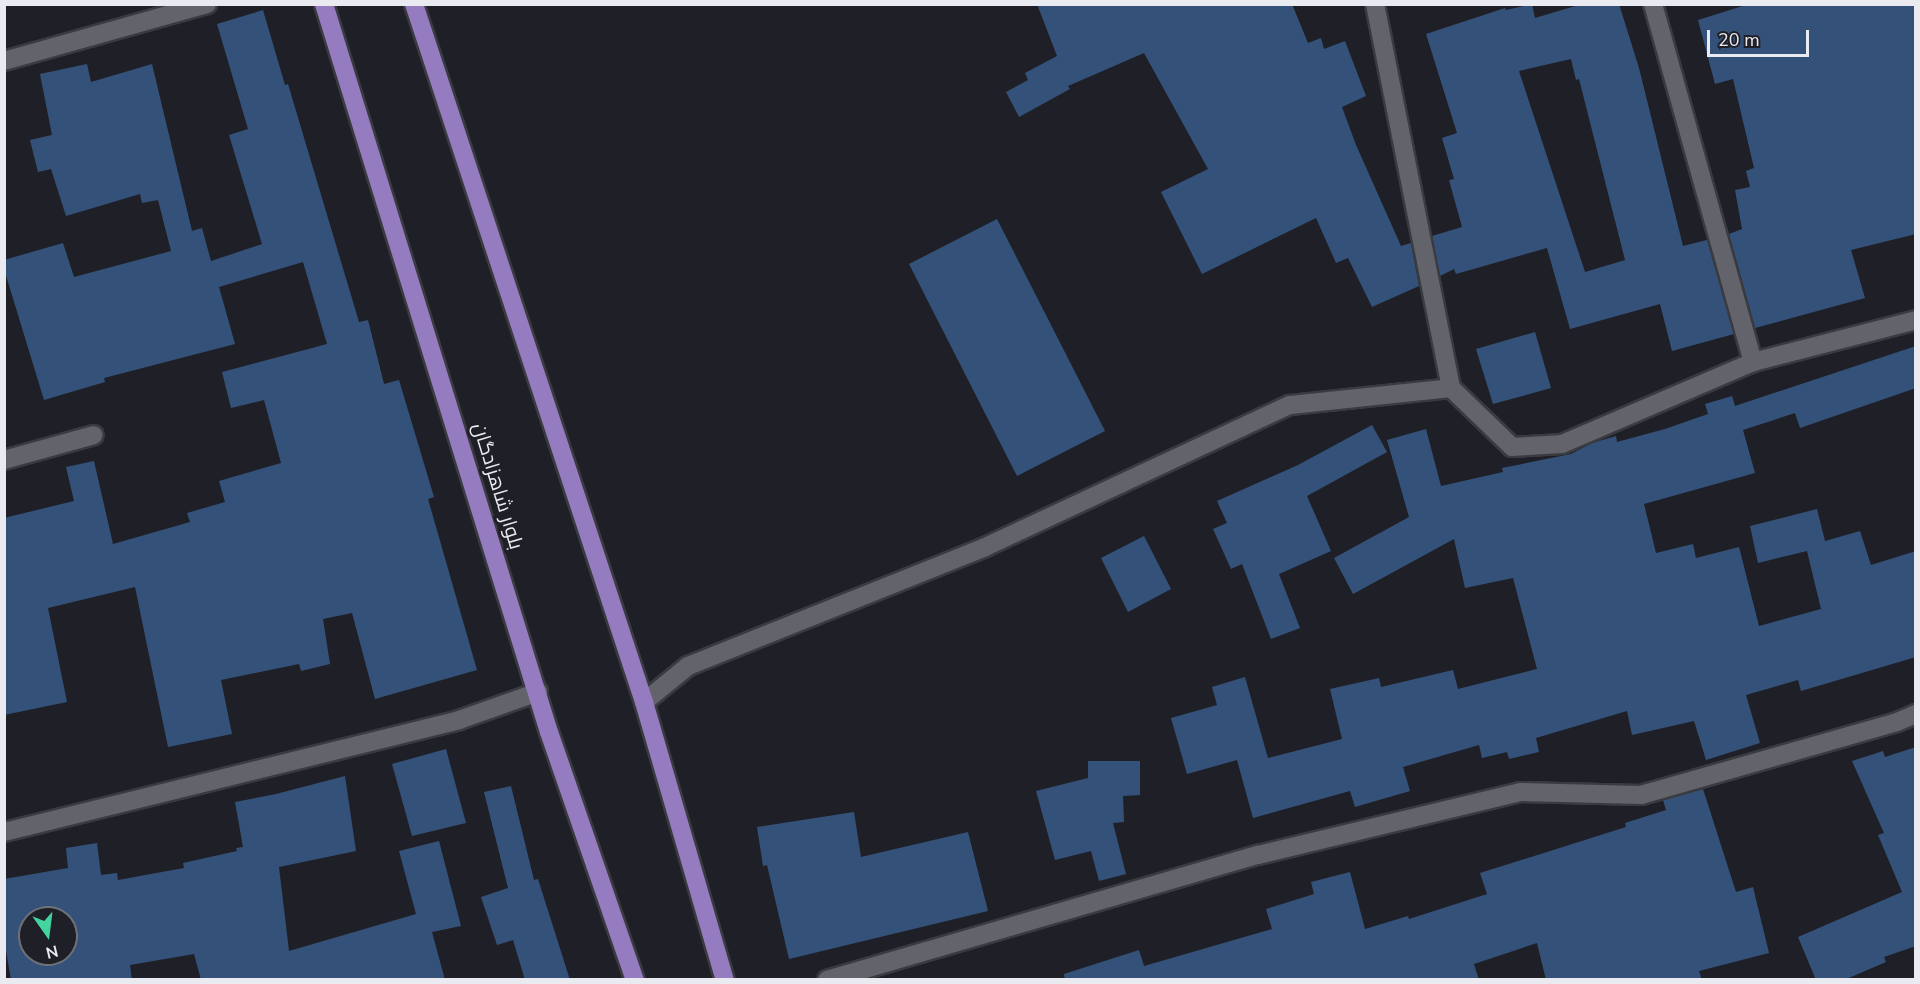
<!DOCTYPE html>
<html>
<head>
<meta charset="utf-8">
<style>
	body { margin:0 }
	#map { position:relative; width:1920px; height:984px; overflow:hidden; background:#1f2027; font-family:"Nunito Sans",Cairo,sans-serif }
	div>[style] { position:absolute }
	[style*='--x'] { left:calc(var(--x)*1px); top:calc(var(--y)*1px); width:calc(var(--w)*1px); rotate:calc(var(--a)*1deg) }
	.building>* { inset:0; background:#345279 }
	.roads { filter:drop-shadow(2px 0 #3a3b40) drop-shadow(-2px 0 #3a3b40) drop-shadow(0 2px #3a3b40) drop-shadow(0 -2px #3a3b40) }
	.minor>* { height:18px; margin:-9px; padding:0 9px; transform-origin:9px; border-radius:9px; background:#62636b }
	.primary>* { height:18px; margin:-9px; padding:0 9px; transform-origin:9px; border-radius:9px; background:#957bbf }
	span { translate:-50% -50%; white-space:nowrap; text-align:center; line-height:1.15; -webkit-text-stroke:6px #1f2027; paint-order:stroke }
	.street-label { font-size:20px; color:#eaebf0 }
	.frame { position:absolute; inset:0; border:6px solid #eaebf0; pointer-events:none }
	.north { position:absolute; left:18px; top:906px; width:60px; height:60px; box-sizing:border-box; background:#1f2027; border:2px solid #707177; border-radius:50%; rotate:166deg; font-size:16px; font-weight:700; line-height:24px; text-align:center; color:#eaebf0 }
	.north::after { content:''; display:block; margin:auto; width:21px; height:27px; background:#44d49f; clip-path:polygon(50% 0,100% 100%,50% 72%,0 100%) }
	.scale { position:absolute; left:1707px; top:30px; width:102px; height:27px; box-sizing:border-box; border:3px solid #eaebf0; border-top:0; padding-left:8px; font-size:18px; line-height:21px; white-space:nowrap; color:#eaebf0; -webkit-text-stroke:4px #1f2027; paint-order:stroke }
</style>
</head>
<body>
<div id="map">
	<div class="building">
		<div style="clip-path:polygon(1037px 4px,1292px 4px,1308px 43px,1321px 38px,1324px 49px,1345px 41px,1366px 96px,1342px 107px,1356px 145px,1401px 246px,1411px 243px,1419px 286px,1372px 307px,1348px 258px,1336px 263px,1316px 218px,1202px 274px,1161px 192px,1208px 169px,1144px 53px,1068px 86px,1070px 89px,1019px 117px,1006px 92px,1028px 80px,1025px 73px,1057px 56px)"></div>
		<div style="clip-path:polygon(evenodd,1532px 4px,1535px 18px,1582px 4px,1619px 4px,1639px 68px,1683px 246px,1707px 240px,1734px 334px,1672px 351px,1660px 304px,1570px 329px,1547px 248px,1456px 274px,1454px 269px,1440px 276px,1432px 236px,1462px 227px,1449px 180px,1454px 179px,1442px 138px,1457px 133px,1426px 34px,1505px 8px,1506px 10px,1532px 4px,1571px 59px,1576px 80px,1579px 79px,1625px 260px,1585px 272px,1519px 71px,1571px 59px)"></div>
		<div style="clip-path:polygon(1749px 4px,1916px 4px,1916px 234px,1851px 250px,1865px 298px,1755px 328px,1729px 234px,1742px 229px,1735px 190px,1750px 187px,1746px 171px,1754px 168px,1733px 79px,1715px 84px,1698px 20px)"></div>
		<div style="clip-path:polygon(263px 10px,285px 85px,288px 84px,359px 322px,368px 320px,384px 384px,399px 380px,434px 497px,428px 499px,477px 670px,375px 699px,352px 613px,323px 619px,330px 664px,301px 671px,299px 664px,221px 680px,232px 734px,168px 747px,135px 587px,48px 608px,67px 702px,4px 715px,4px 518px,74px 501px,66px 467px,94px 461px,113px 544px,190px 522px,187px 513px,225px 502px,219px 481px,281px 463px,264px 400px,231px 408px,222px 372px,327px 344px,303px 262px,219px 287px,235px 344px,104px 378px,105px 382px,44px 400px,4px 269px,4px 260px,63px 243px,74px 277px,171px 251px,158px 200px,142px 203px,140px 194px,66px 216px,51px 169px,38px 172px,30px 140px,52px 135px,40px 74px,87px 64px,91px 82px,152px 64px,192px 231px,202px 228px,211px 261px,262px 244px,229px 135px,248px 129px,217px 24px)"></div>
		<div style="clip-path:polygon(997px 219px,1105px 431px,1017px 476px,909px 264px)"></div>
		<div style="clip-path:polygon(1535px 332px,1551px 388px,1493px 404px,1476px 349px)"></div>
		<div style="clip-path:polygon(1916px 346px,1916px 388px,1800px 428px,1795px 413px,1743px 430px,1755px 473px,1644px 504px,1656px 553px,1693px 544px,1696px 558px,1739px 547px,1759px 626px,1821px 609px,1807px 551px,1758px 563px,1750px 526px,1817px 509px,1825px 541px,1860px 531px,1871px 565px,1916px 551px,1916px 657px,1801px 691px,1798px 680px,1746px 695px,1760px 743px,1706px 760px,1694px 721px,1632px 735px,1627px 711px,1536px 738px,1539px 752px,1509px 759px,1507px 752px,1482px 758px,1479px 745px,1403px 767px,1410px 791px,1355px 807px,1350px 791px,1253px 818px,1237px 760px,1187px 774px,1171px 718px,1217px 705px,1212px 687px,1245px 677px,1268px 758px,1342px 739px,1330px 689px,1379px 678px,1381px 687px,1453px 670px,1458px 689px,1537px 669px,1513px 578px,1465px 588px,1454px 539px,1353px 594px,1334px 558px,1409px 517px,1387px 440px,1426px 429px,1441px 486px,1503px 472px,1502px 468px,1571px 454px,1592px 443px,1616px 436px,1617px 442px,1665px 429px,1708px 414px,1705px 404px,1732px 396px,1735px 406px)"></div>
		<div style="clip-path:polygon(1372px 425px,1387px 452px,1307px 496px,1331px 551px,1279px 574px,1300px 628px,1271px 639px,1242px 564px,1231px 569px,1213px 529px,1227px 523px,1217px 501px,1298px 465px)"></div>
		<div style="clip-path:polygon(1144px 536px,1171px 589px,1128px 612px,1101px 558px)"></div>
		<div style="clip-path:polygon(1916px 747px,1916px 946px,1884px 957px,1886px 962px,1844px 980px,1816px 980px,1798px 937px,1902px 892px,1878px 835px,1884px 833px,1852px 761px,1883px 751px,1885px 757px)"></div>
		<div style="clip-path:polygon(446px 749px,466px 823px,412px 836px,392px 764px)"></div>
		<div style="clip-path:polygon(1088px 761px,1140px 761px,1140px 795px,1123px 796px,1124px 822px,1113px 823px,1126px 874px,1099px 881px,1091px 851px,1055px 860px,1036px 791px,1088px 778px)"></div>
		<div style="clip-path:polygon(evenodd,345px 776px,356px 851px,279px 867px,289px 951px,416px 914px,399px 851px,439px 841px,461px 926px,432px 932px,445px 980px,201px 980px,194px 954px,130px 965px,132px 980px,11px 980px,4px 939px,4px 879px,68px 868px,66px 848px,97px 843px,101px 875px,117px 873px,118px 880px,184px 868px,183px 863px,237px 851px,236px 848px,243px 847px,235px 802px,276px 794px,345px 776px,30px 918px,66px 918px,66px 954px,30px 954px,30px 918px)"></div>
		<div style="clip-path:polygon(511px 786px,534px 880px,538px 879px,570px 980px,525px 980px,513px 940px,497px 945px,481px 897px,508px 888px,484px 792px)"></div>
		<div style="clip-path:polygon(1703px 789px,1736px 892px,1753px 887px,1769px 953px,1699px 971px,1702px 980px,1546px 980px,1537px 943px,1474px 964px,1479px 980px,1065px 980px,1064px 974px,1139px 950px,1144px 966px,1272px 929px,1266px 909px,1314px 894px,1311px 882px,1350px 872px,1365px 929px,1408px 916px,1409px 919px,1487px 894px,1480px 873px,1626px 827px,1625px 823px,1666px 810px,1663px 800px)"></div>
		<div style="clip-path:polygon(854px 812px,861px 857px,968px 832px,988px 911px,789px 959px,767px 865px,763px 866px,757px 827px)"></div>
	</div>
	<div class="roads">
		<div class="minor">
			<div style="--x:1375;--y:4;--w:391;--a:78.8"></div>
			<div style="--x:1451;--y:388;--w:85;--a:44"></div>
			<div style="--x:1512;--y:447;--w:50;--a:-3.4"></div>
			<div style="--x:1562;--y:444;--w:208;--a:-23.2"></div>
			<div style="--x:1753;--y:362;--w:168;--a:-14.4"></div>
			<div style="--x:1653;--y:4;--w:372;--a:74.4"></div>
			<div style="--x:4;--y:61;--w:211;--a:-15.7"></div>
			<div style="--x:4;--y:460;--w:93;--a:-15.5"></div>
			<div style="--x:644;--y:702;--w:57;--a:-39.3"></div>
			<div style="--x:688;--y:666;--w:320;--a:-21.8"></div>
			<div style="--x:985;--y:547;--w:336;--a:-25"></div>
			<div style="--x:1290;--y:405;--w:162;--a:-6"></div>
			<div style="--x:4;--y:832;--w:469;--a:-13.8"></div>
			<div style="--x:459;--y:720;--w:84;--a:-19.5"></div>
			<div style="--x:827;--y:980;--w:449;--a:-16.2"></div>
			<div style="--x:1258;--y:855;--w:270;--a:-13.5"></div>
			<div style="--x:1521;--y:792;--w:120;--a:1.4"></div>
			<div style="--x:1641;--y:795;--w:266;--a:-15.9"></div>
			<div style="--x:1897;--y:722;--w:21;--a:-23"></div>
		</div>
		<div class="primary">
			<div style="--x:324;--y:4;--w:762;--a:72.83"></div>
			<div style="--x:549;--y:732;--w:262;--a:70.9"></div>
			<div style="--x:414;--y:4;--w:735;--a:71.76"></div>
			<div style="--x:644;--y:702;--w:290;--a:73.8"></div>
		</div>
	</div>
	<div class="street-label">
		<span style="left:498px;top:486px;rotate:73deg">بلوار شاهزادگان</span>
	</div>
	<div class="frame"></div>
	<div class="north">N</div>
	<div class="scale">20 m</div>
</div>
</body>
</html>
